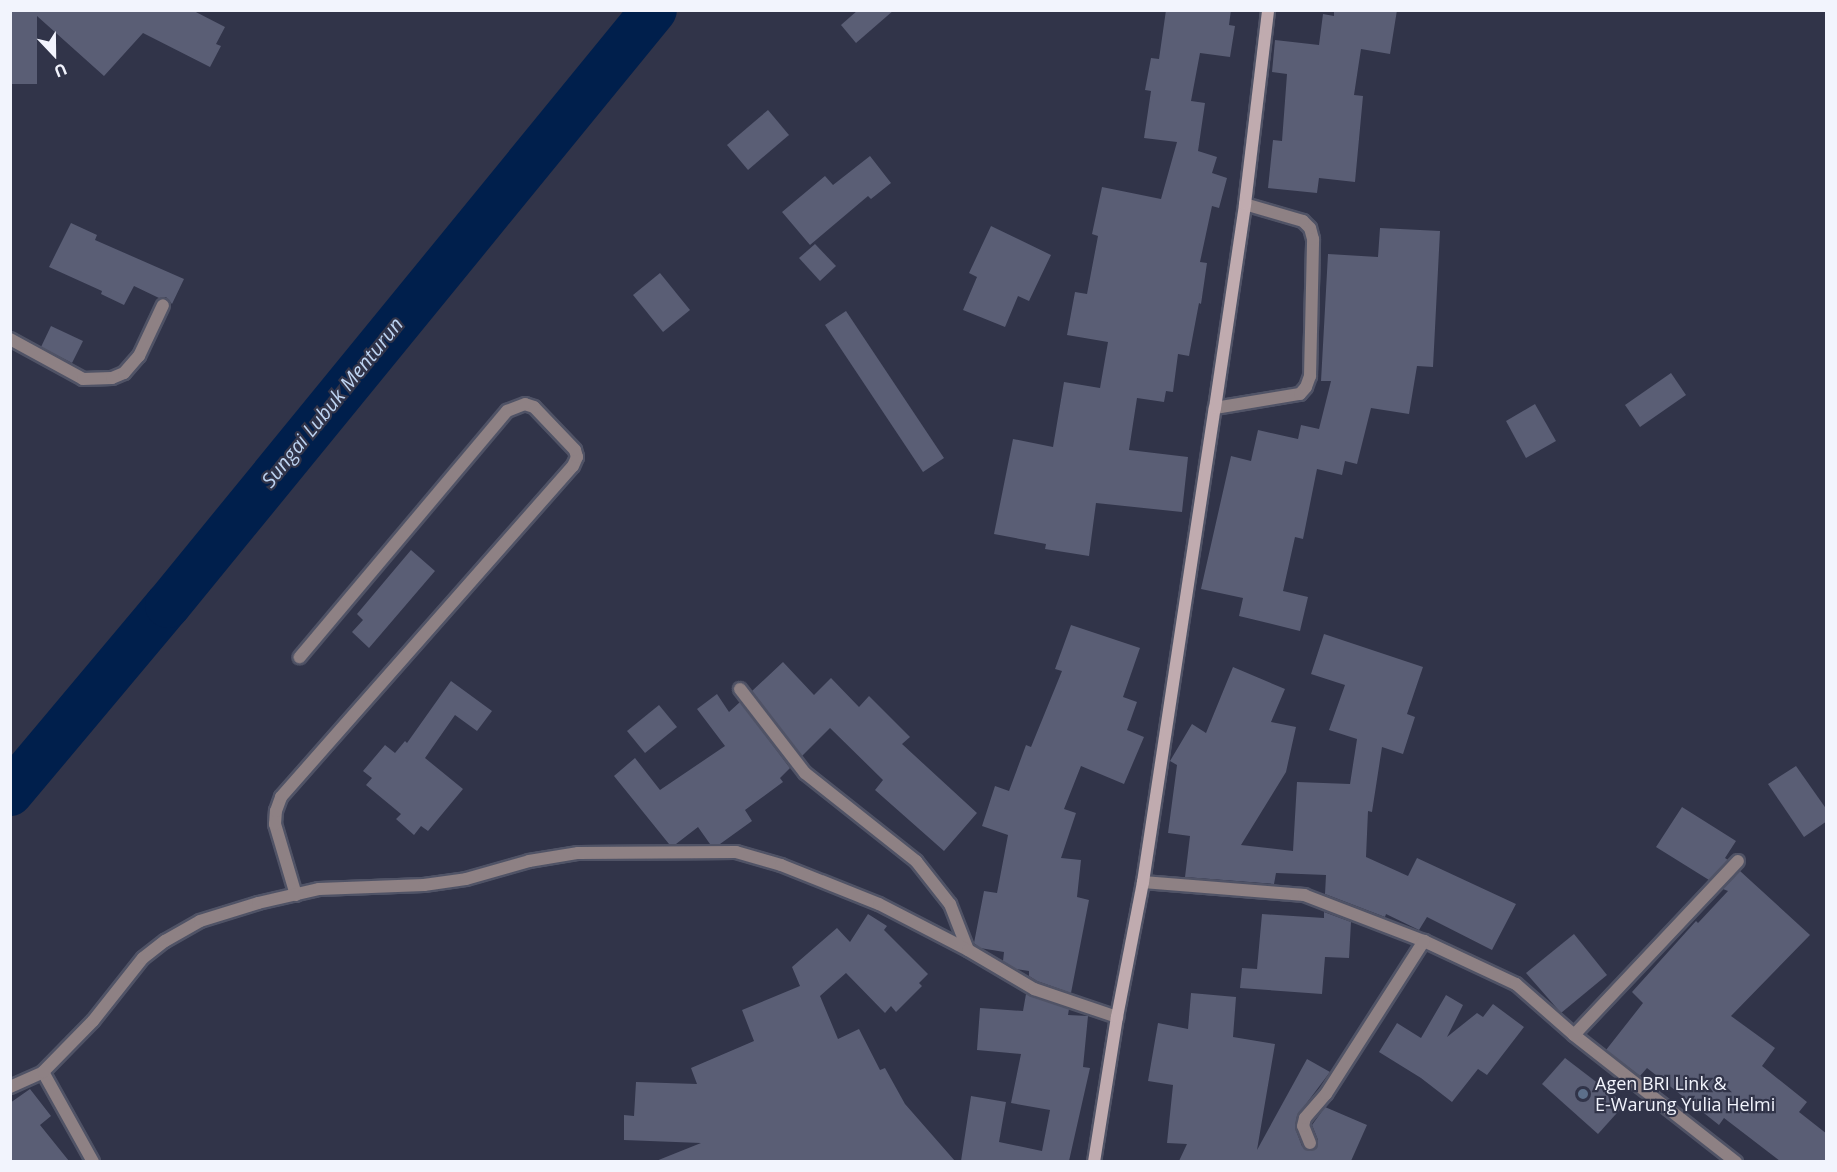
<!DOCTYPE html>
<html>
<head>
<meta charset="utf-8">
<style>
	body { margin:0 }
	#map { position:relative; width:1837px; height:1172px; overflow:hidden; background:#313449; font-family:"Open Sans",sans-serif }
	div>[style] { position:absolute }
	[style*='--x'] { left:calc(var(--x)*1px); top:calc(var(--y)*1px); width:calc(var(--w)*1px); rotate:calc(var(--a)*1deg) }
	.river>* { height:46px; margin:-23px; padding:0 23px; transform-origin:23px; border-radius:23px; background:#001f4c }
	.building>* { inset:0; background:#5a5e75 }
	.roads { filter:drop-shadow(2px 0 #505366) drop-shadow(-2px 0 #505366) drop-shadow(0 2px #505366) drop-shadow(0 -2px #505366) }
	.lane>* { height:12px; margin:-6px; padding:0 6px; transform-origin:6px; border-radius:6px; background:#8e8184 }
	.street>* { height:12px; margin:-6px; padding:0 6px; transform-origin:6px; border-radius:6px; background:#8e8184 }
	.secondary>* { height:12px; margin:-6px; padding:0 6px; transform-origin:6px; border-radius:6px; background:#c0abaf }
	.dots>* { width:16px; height:16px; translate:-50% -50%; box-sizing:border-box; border:3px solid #313449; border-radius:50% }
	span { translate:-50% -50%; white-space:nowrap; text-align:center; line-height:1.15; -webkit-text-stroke:4.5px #313449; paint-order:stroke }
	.poi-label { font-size:18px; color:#f2f4fd }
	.left { translate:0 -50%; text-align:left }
	.water-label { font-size:20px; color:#bdd3f1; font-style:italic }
	.frame { position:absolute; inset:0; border:12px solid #f2f4fd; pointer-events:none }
	.north { position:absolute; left:24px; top:24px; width:60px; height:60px; -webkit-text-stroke:4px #313449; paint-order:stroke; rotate:158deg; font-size:16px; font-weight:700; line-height:24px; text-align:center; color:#f2f4fd }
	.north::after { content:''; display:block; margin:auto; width:21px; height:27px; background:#f2f4fd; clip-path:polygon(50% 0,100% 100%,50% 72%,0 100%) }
</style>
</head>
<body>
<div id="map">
	<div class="river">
		<div style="--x:10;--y:793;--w:246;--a:-50"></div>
		<div style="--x:168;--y:605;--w:768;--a:-50.76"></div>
	</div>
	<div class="building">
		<div style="clip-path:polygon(10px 10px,192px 10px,225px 27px,216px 44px,221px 46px,210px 67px,143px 33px,104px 76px,37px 16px,37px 84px,10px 84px)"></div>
		<div style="clip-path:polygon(858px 10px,894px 10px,856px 43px,841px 25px)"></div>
		<div style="clip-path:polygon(1166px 10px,1231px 10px,1229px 25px,1235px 26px,1230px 57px,1200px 53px,1191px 101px,1205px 103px,1198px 151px,1217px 157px,1212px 173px,1227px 178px,1219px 208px,1212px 206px,1200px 262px,1207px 263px,1201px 304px,1199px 303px,1189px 356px,1178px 354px,1173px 392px,1166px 391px,1164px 402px,1137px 398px,1129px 450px,1188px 457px,1182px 512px,1096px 503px,1089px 556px,1045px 549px,1046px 544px,994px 534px,1013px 439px,1053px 447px,1064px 382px,1100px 388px,1108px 342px,1067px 335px,1075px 292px,1087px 294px,1098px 236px,1092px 234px,1102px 187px,1161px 199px,1177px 142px,1144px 138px,1151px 91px,1145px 90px,1151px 58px,1159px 59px)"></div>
		<div style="clip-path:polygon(1334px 10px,1397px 10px,1390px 54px,1361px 49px,1354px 95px,1363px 96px,1355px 182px,1319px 178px,1317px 193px,1268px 188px,1273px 140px,1282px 141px,1287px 74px,1272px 72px,1275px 40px,1319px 45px,1323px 14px,1334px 16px)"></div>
		<div style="clip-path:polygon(768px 110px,789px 135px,748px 170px,727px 145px)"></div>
		<div style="clip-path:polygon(870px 156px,891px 183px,871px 199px,868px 196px,810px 245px,782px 212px,825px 176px,833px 185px)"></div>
		<div style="clip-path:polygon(71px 223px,97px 235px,95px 240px,184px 279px,172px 304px,166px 297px,159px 298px,134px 286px,124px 305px,101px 294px,102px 291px,49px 267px)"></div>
		<div style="clip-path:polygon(991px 226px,1051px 255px,1029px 301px,1018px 296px,1005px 327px,963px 310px,977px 277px,969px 273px)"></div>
		<div style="clip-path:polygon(1380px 228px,1440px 231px,1433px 367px,1417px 366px,1409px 414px,1371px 408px,1357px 464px,1345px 461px,1342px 475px,1317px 469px,1303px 539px,1295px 537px,1283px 591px,1308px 597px,1300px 631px,1239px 616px,1243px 598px,1201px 589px,1231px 456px,1251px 461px,1258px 430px,1298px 439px,1301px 425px,1319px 429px,1331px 381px,1321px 381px,1328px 254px,1378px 257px)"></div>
		<div style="clip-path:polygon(815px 244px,836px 266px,820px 281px,799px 258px)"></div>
		<div style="clip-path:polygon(660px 273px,690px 310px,663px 332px,633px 295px)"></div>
		<div style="clip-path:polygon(846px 311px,944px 458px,923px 472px,825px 325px)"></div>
		<div style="clip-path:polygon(51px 326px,83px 341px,72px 363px,41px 347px)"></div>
		<div style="clip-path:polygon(1671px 373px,1686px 395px,1640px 427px,1625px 405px)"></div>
		<div style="clip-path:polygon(1535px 404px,1556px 441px,1526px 458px,1506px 421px)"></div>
		<div style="clip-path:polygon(411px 550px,435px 571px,369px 648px,352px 632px,363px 620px,357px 614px)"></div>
		<div style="clip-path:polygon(1071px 625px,1140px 648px,1123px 697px,1137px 702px,1127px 730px,1144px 737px,1124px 784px,1081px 766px,1064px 809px,1076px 813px,1061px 858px,1081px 860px,1077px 897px,1089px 900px,1071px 993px,1037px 981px,1029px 976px,1029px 971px,1016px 969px,1003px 961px,1004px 952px,980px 948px,974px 943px,984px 891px,997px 893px,1008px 835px,982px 826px,995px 786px,1009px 791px,1026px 745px,1031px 747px,1062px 671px,1055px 669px)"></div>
		<div style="clip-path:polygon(1324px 634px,1423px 667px,1407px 714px,1415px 717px,1403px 754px,1382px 747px,1372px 812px,1368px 811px,1366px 857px,1408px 876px,1417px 858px,1516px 904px,1492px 950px,1427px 917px,1419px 930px,1386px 914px,1385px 917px,1325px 894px,1326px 875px,1276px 873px,1274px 884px,1185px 877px,1190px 836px,1168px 833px,1177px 765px,1170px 761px,1192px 724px,1206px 733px,1233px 667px,1285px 689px,1271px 722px,1296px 727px,1286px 772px,1241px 845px,1293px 851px,1297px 782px,1350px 784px,1357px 739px,1329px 730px,1345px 685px,1311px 674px)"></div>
		<div style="clip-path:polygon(783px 662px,814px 695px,831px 678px,859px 707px,869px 696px,910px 737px,902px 744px,977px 813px,944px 851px,875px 790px,883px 780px,830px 728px,802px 756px,752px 691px)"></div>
		<div style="clip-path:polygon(451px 681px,492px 711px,477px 731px,455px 715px,425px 758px,463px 789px,428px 831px,421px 826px,414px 835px,396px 819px,401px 814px,366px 785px,372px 778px,363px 771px,385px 745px,395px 753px,405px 741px,407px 743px)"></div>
		<div style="clip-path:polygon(717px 694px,729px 712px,740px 702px,790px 768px,780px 778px,783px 782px,745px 810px,752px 821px,720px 844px,710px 844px,698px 827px,676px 844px,669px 844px,614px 776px,635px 758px,660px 790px,725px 746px,697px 709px)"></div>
		<div style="clip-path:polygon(659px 705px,677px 727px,645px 753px,627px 731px)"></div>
		<div style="clip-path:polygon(1796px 766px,1827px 810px,1827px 821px,1804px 837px,1768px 784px)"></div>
		<div style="clip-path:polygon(1682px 807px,1736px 841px,1725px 858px,1728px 860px,1709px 880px,1656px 847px)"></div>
		<div style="clip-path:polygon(1740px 871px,1810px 935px,1731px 1016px,1775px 1048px,1762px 1066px,1807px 1102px,1799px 1112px,1827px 1134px,1827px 1161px,1780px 1161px,1724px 1118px,1719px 1125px,1647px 1068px,1640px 1076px,1606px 1050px,1643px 1003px,1632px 992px,1696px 921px,1698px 923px,1728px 891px,1723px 889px)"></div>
		<div style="clip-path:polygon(1324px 912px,1351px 922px,1349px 958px,1325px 957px,1322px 994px,1240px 988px,1242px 968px,1257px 969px,1262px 914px,1324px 918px)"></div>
		<div style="clip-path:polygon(868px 914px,887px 926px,884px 930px,928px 974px,919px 983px,922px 986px,896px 1012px,891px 1006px,885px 1013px,846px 973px,820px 996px,838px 1039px,859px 1029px,880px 1070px,885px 1068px,905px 1104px,955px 1161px,656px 1161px,701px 1143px,624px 1140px,624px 1115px,634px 1116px,636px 1082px,697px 1084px,691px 1068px,754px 1041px,742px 1010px,800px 986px,792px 967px,837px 928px,850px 942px)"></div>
		<div style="clip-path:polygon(1574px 934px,1607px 975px,1561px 1013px,1526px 973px)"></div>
		<div style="clip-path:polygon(1191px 993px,1236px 997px,1233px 1037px,1275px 1044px,1257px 1150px,1307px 1059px,1330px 1072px,1297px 1116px,1295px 1128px,1302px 1146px,1310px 1151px,1317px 1148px,1318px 1140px,1312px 1125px,1325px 1107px,1367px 1125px,1351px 1161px,1179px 1161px,1187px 1144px,1167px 1143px,1173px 1085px,1148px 1081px,1158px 1023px,1188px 1029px)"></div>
		<div style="clip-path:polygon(1026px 994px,1069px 1009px,1068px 1015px,1088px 1016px,1083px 1067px,1090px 1068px,1069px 1161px,961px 1161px,971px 1096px,1006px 1102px,999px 1142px,1042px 1151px,1050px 1110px,1011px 1103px,1021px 1054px,977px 1050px,980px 1008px,1023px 1011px)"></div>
		<div style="clip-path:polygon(1446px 995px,1463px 1005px,1447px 1037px,1477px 1013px,1483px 1017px,1493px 1004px,1524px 1027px,1487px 1075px,1478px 1069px,1452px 1102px,1421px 1078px,1379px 1052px,1397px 1023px,1421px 1038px)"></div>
		<div style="clip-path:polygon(1565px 1058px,1625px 1104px,1598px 1134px,1542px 1084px)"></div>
		<div style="clip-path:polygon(30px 1089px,51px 1116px,40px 1125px,69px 1161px,10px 1161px,10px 1103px)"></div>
	</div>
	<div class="roads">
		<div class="lane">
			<div style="--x:1215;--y:408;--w:86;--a:-9.4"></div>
			<div style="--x:1300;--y:394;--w:9;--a:-49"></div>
			<div style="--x:1306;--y:387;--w:12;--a:-70"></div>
			<div style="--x:1310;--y:376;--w:137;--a:-88.7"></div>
			<div style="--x:1313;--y:239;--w:11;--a:-105"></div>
			<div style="--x:1310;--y:228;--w:10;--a:-135"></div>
			<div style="--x:1303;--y:221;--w:60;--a:-163.7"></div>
		</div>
		<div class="street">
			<div style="--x:10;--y:339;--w:83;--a:28.7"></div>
			<div style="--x:83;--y:379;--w:29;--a:-2"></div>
			<div style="--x:112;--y:378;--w:13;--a:-23"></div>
			<div style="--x:124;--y:373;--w:23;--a:-49"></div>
			<div style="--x:139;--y:356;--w:56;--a:-64.8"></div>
			<div style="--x:740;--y:689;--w:106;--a:52.3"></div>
			<div style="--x:805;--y:773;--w:142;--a:38.4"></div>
			<div style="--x:916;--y:861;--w:55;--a:51.7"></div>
			<div style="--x:950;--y:904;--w:49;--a:68.6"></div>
			<div style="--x:1143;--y:882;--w:162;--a:4.6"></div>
			<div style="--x:1304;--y:895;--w:129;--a:21"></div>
			<div style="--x:1424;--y:941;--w:102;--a:25.1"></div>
			<div style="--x:1516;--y:984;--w:77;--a:41.3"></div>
			<div style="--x:1574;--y:1035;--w:206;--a:38.1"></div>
			<div style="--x:296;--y:895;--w:74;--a:-106.5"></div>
			<div style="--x:275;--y:824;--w:13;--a:-86"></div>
			<div style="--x:276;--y:811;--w:15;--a:-70"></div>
			<div style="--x:281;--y:797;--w:441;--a:-48.6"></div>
			<div style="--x:573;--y:466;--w:10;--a:-66"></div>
			<div style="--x:577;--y:457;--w:7;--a:-106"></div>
			<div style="--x:575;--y:450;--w:59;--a:-133.6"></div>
			<div style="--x:534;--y:407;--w:9;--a:-162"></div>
			<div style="--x:525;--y:404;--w:19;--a:159"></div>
			<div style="--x:507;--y:411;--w:322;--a:130.1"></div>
			<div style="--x:1574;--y:1035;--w:239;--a:-46.7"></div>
			<div style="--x:43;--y:1072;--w:103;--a:60.9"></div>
			<div style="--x:10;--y:1087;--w:36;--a:-24"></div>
			<div style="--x:43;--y:1072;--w:71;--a:-45.6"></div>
			<div style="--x:93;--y:1021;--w:80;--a:-51.6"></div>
			<div style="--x:143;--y:958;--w:28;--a:-38"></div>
			<div style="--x:165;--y:941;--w:40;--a:-29.7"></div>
			<div style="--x:200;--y:921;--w:61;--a:-17.2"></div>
			<div style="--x:258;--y:903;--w:63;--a:-12.9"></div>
			<div style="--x:319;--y:889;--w:105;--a:-2.2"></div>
			<div style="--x:424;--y:885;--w:42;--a:-8.1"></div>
			<div style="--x:466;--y:879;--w:66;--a:-15.9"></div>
			<div style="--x:529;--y:861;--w:50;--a:-9.3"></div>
			<div style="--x:578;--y:853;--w:158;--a:-0.4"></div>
			<div style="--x:736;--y:852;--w:47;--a:16.1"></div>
			<div style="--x:781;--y:865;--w:105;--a:21.7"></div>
			<div style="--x:879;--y:904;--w:100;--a:27.3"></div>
			<div style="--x:968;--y:950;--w:77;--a:30.6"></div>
			<div style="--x:1034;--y:989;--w:88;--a:18.6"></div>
			<div style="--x:1310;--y:1143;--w:18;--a:-112"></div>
			<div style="--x:1303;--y:1126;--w:8;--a:-76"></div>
			<div style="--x:1305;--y:1118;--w:32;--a:-49"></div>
			<div style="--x:1326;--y:1094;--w:182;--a:-57.4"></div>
		</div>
		<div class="secondary">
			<div style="--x:1094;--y:1162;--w:147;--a:-81"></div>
			<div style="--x:1117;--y:1017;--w:137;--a:-79.1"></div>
			<div style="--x:1143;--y:882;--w:479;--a:-81.4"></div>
			<div style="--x:1215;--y:408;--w:206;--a:-81.6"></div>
			<div style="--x:1245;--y:204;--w:195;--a:-83.2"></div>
		</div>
	</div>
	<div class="dots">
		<div style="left:1583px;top:1094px;background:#5c6f8a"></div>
	</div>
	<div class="poi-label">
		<span class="left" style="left:1595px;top:1094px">Agen BRI Link &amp;<br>E-Warung Yulia Helmi</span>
	</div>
	<div class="water-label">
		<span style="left:332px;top:402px;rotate:-51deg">Sungai Lubuk Menturun</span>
	</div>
	<div class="frame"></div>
	<div class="north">U</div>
</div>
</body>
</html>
